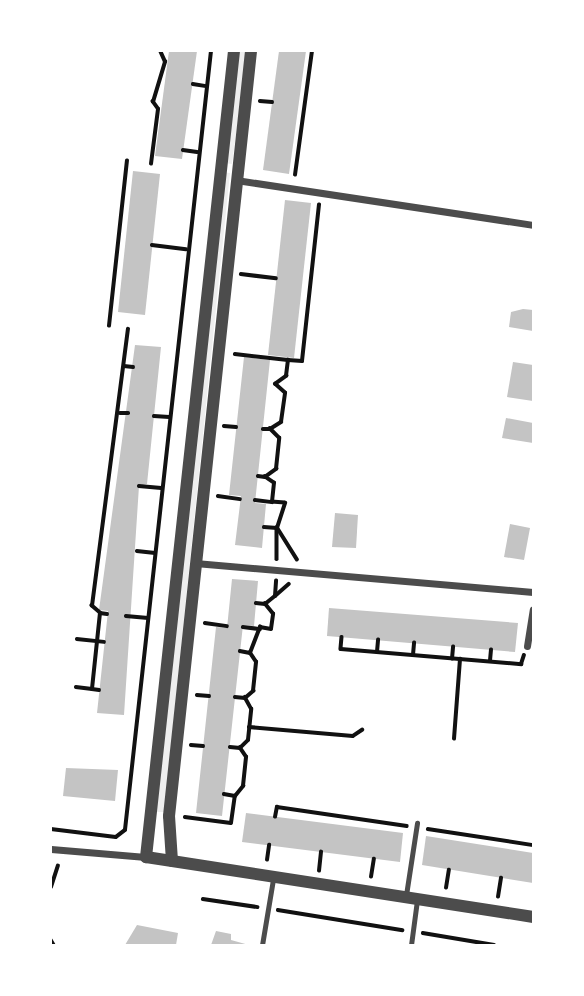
<!DOCTYPE html>
<html>
<head>
<meta charset="utf-8">
<style>
	body { margin:0 }
	#map { position:relative; width:584px; height:996px; overflow:hidden; background:#fff; font-family:Figtree,sans-serif }
	div>[style] { position:absolute }
	[style*='--x'] { left:calc(var(--x)*1px); top:calc(var(--y)*1px); width:calc(var(--w)*1px); rotate:calc(var(--a)*1deg) }
	.green>* { inset:0; background:#eee }
	.building>* { inset:0; background:#c4c4c4 }
	.path>* { height:3.5px; margin:-1.75px; padding:0 1.75px; transform-origin:1.75px; border-radius:1.75px; background:#111 }
	.service>* { height:5px; margin:-2.5px; padding:0 2.5px; transform-origin:2.5px; border-radius:2.5px; background:#4c4c4c }
	.minor>* { height:7px; margin:-3.5px; padding:0 3.5px; transform-origin:3.5px; border-radius:3.5px; background:#4c4c4c }
	.tertiary>* { height:12px; margin:-6px; padding:0 6px; transform-origin:6px; border-radius:6px; background:#4c4c4c }
	span { translate:-50% -50%; white-space:nowrap; text-align:center; line-height:1.15; -webkit-text-stroke:7px #fff; paint-order:stroke }
	.frame { position:absolute; inset:0; border:52px solid #fff; pointer-events:none }
</style>
</head>
<body>
<div id="map">
	<div class="green">
		<div style="clip-path:polygon(239px 51px,247px 51px,232px 164px,224px 163px)"></div>
		<div style="clip-path:polygon(223px 172px,230px 173px,164px 812px,156px 812px)"></div>
	</div>
	<div class="building">
		<div style="clip-path:polygon(169px 51px,197px 51px,182px 159px,155px 156px)"></div>
		<div style="clip-path:polygon(279px 51px,306px 51px,289px 174px,263px 170px)"></div>
		<div style="clip-path:polygon(133px 171px,160px 174px,145px 315px,118px 312px)"></div>
		<div style="clip-path:polygon(285px 200px,311px 203px,294px 358px,268px 355px)"></div>
		<div style="clip-path:polygon(523px 309px,533px 310px,533px 331px,509px 327px,511px 312px)"></div>
		<div style="clip-path:polygon(135px 345px,161px 347px,147px 484px,139px 486px,124px 715px,97px 713px,108px 611px,99px 610px)"></div>
		<div style="clip-path:polygon(244px 357px,270px 360px,255px 503px,266px 504px,262px 548px,235px 545px,241px 496px,229px 495px)"></div>
		<div style="clip-path:polygon(513px 362px,533px 365px,533px 401px,507px 397px)"></div>
		<div style="clip-path:polygon(506px 418px,533px 423px,533px 443px,502px 438px)"></div>
		<div style="clip-path:polygon(335px 513px,358px 515px,356px 548px,332px 547px)"></div>
		<div style="clip-path:polygon(510px 524px,530px 528px,524px 560px,504px 557px)"></div>
		<div style="clip-path:polygon(232px 579px,258px 581px,254px 626px,243px 625px,222px 816px,196px 813px,216px 627px,227px 628px)"></div>
		<div style="clip-path:polygon(329px 608px,518px 623px,515px 652px,327px 636px)"></div>
		<div style="clip-path:polygon(66px 768px,118px 770px,115px 801px,63px 796px)"></div>
		<div style="clip-path:polygon(246px 813px,403px 833px,400px 862px,242px 842px)"></div>
		<div style="clip-path:polygon(426px 836px,533px 853px,533px 883px,422px 865px)"></div>
		<div style="clip-path:polygon(137px 925px,178px 933px,176px 945px,125px 945px)"></div>
		<div style="clip-path:polygon(216px 931px,231px 934px,231px 940px,249px 945px,211px 945px)"></div>
	</div>
	<div class="path">
		<div style="--x:193;--y:84;--w:13;--a:9"></div>
		<div style="--x:260;--y:101;--w:12;--a:5"></div>
		<div style="--x:183;--y:150;--w:14;--a:8"></div>
		<div style="--x:151;--y:164;--w:55;--a:-82.7"></div>
		<div style="--x:158;--y:109;--w:9;--a:-126"></div>
		<div style="--x:153;--y:102;--w:42;--a:-73.3"></div>
		<div style="--x:165;--y:62;--w:12;--a:-114"></div>
		<div style="--x:295;--y:175;--w:125;--a:-82.2"></div>
		<div style="--x:152;--y:245;--w:34;--a:7"></div>
		<div style="--x:241;--y:274;--w:35;--a:7"></div>
		<div style="--x:109;--y:326;--w:166;--a:-83.8"></div>
		<div style="--x:235;--y:354;--w:53;--a:6.5"></div>
		<div style="--x:124;--y:366;--w:9;--a:6"></div>
		<div style="--x:120;--y:413;--w:8;--a:0"></div>
		<div style="--x:154;--y:416;--w:15;--a:4"></div>
		<div style="--x:224;--y:426;--w:12;--a:5"></div>
		<div style="--x:263;--y:429;--w:7;--a:0"></div>
		<div style="--x:258;--y:476;--w:7;--a:8"></div>
		<div style="--x:139;--y:486;--w:22;--a:5"></div>
		<div style="--x:218;--y:496;--w:22;--a:8"></div>
		<div style="--x:255;--y:500;--w:17;--a:7"></div>
		<div style="--x:264;--y:527;--w:13;--a:4"></div>
		<div style="--x:277;--y:528;--w:31;--a:90"></div>
		<div style="--x:137;--y:551;--w:18;--a:6"></div>
		<div style="--x:297;--y:560;--w:38;--a:-122"></div>
		<div style="--x:277;--y:528;--w:26;--a:-72"></div>
		<div style="--x:285;--y:503;--w:13;--a:-176"></div>
		<div style="--x:272;--y:502;--w:19;--a:-84"></div>
		<div style="--x:274;--y:483;--w:11;--a:-146"></div>
		<div style="--x:265;--y:477;--w:14;--a:-36"></div>
		<div style="--x:276;--y:469;--w:31;--a:-84"></div>
		<div style="--x:279;--y:438;--w:13;--a:-135"></div>
		<div style="--x:270;--y:429;--w:13;--a:-32"></div>
		<div style="--x:281;--y:422;--w:29;--a:-82"></div>
		<div style="--x:285;--y:393;--w:13;--a:-138"></div>
		<div style="--x:275;--y:384;--w:14;--a:-36"></div>
		<div style="--x:286;--y:376;--w:16;--a:-83"></div>
		<div style="--x:288;--y:360;--w:14;--a:4"></div>
		<div style="--x:302;--y:361;--w:157;--a:-83.8"></div>
		<div style="--x:275;--y:596;--w:18;--a:-41"></div>
		<div style="--x:256;--y:603;--w:9;--a:6"></div>
		<div style="--x:100;--y:613;--w:7;--a:8"></div>
		<div style="--x:126;--y:616;--w:22;--a:5"></div>
		<div style="--x:205;--y:623;--w:22;--a:8"></div>
		<div style="--x:243;--y:627;--w:17;--a:7"></div>
		<div style="--x:342;--y:637;--w:12;--a:95"></div>
		<div style="--x:341;--y:649;--w:181;--a:4.8"></div>
		<div style="--x:521;--y:664;--w:9;--a:-72"></div>
		<div style="--x:77;--y:639;--w:27;--a:6"></div>
		<div style="--x:240;--y:651;--w:10;--a:11"></div>
		<div style="--x:377;--y:652;--w:12;--a:-85"></div>
		<div style="--x:413;--y:655;--w:12;--a:-85"></div>
		<div style="--x:452;--y:659;--w:12;--a:-85"></div>
		<div style="--x:490;--y:661;--w:11;--a:-85"></div>
		<div style="--x:76;--y:687;--w:16;--a:7"></div>
		<div style="--x:92;--y:689;--w:76;--a:-84"></div>
		<div style="--x:100;--y:613;--w:11;--a:-139"></div>
		<div style="--x:92;--y:606;--w:279;--a:-82.6"></div>
		<div style="--x:92;--y:689;--w:7;--a:8"></div>
		<div style="--x:197;--y:695;--w:12;--a:5"></div>
		<div style="--x:235;--y:697;--w:10;--a:6"></div>
		<div style="--x:249;--y:727;--w:104;--a:4.9"></div>
		<div style="--x:353;--y:736;--w:11;--a:-34"></div>
		<div style="--x:454;--y:739;--w:80;--a:-85.7"></div>
		<div style="--x:191;--y:745;--w:12;--a:5"></div>
		<div style="--x:230;--y:747;--w:10;--a:6"></div>
		<div style="--x:224;--y:794;--w:11;--a:10"></div>
		<div style="--x:235;--y:796;--w:13;--a:-51"></div>
		<div style="--x:243;--y:786;--w:29;--a:-84"></div>
		<div style="--x:246;--y:757;--w:11;--a:-124"></div>
		<div style="--x:240;--y:748;--w:11;--a:-45"></div>
		<div style="--x:248;--y:740;--w:31;--a:-84"></div>
		<div style="--x:251;--y:709;--w:13;--a:-119"></div>
		<div style="--x:245;--y:698;--w:11;--a:-41"></div>
		<div style="--x:253;--y:691;--w:29;--a:-84"></div>
		<div style="--x:256;--y:662;--w:11;--a:-124"></div>
		<div style="--x:250;--y:653;--w:28;--a:-69"></div>
		<div style="--x:260;--y:627;--w:11;--a:10"></div>
		<div style="--x:271;--y:629;--w:15;--a:-82"></div>
		<div style="--x:273;--y:614;--w:13;--a:-129"></div>
		<div style="--x:265;--y:604;--w:13;--a:-39"></div>
		<div style="--x:275;--y:596;--w:15;--a:-86"></div>
		<div style="--x:185;--y:817;--w:46;--a:7.4"></div>
		<div style="--x:231;--y:823;--w:27;--a:-82"></div>
		<div style="--x:275;--y:817;--w:10;--a:-79"></div>
		<div style="--x:277;--y:807;--w:131;--a:8.3"></div>
		<div style="--x:51;--y:829;--w:65;--a:7"></div>
		<div style="--x:116;--y:837;--w:11;--a:-38"></div>
		<div style="--x:125;--y:830;--w:784;--a:-83.7"></div>
		<div style="--x:428;--y:829;--w:106;--a:8.7"></div>
		<div style="--x:267;--y:860;--w:15;--a:-82"></div>
		<div style="--x:319;--y:871;--w:19;--a:-84"></div>
		<div style="--x:371;--y:877;--w:18;--a:-81"></div>
		<div style="--x:51;--y:887;--w:22;--a:-72"></div>
		<div style="--x:446;--y:888;--w:18;--a:-81"></div>
		<div style="--x:498;--y:897;--w:19;--a:-81"></div>
		<div style="--x:203;--y:899;--w:55;--a:8.4"></div>
		<div style="--x:278;--y:910;--w:126;--a:9.2"></div>
		<div style="--x:423;--y:933;--w:72;--a:9.6"></div>
		<div style="--x:51;--y:940;--w:6;--a:59"></div>
	</div>
	<div class="service">
		<div style="--x:406;--y:895;--w:73;--a:-81.3"></div>
		<div style="--x:262;--y:945;--w:67;--a:-80.5"></div>
		<div style="--x:411;--y:945;--w:45;--a:-82.4"></div>
	</div>
	<div class="minor">
		<div style="--x:236;--y:180;--w:300;--a:8.6"></div>
		<div style="--x:195;--y:563;--w:339;--a:4.9"></div>
		<div style="--x:527;--y:646;--w:37;--a:-81"></div>
		<div style="--x:51;--y:849;--w:95;--a:4.8"></div>
	</div>
	<div class="tertiary">
		<div style="--x:234;--y:51;--w:811;--a:96.23"></div>
		<div style="--x:146;--y:857;--w:392;--a:8.8"></div>
		<div style="--x:172;--y:861;--w:45;--a:-93.8"></div>
		<div style="--x:169;--y:816;--w:769;--a:-83.88"></div>
	</div>
	<div class="frame"></div>
</div>
</body>
</html>
